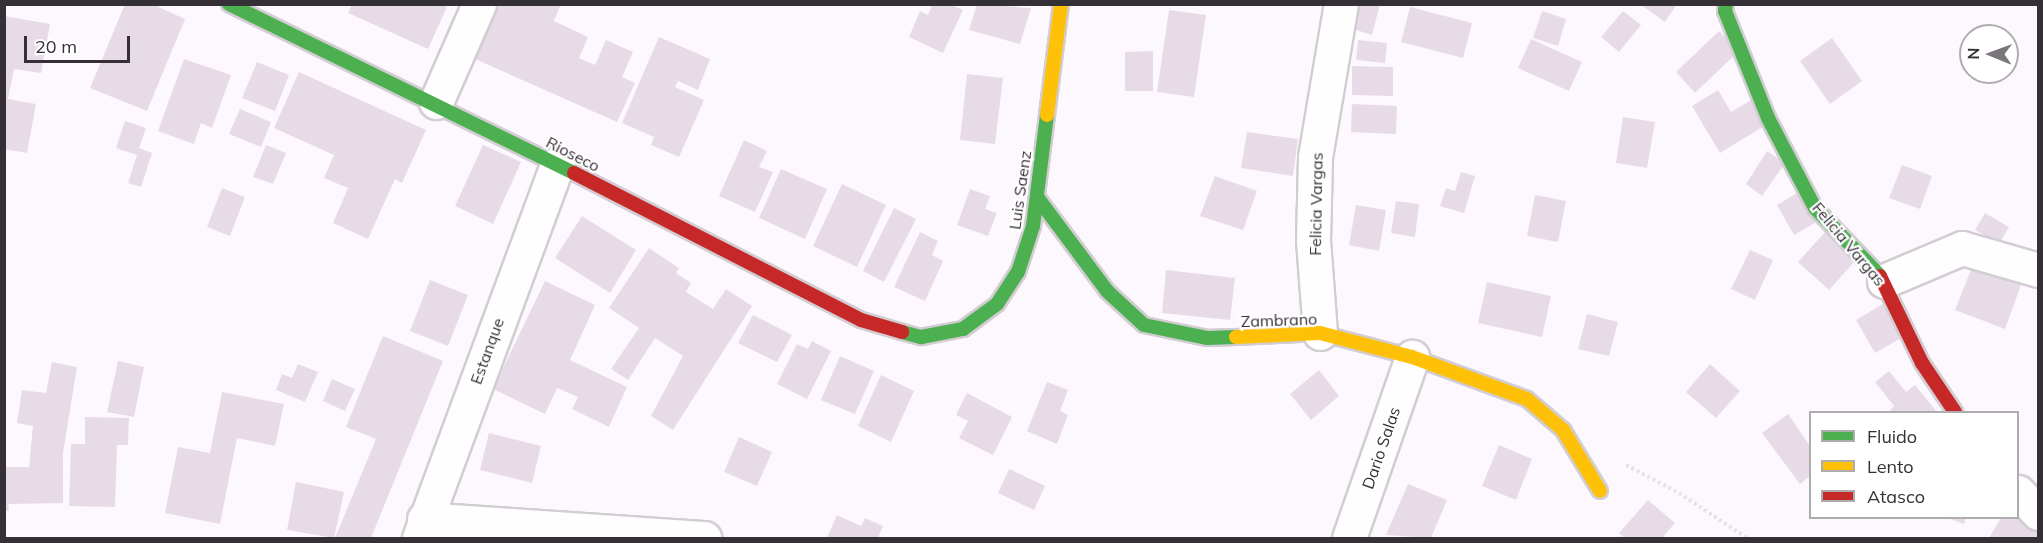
<!DOCTYPE html>
<html>
<head>
<meta charset="utf-8">
<style>
	body { margin:0 }
	#map { position:relative; width:2043px; height:543px; overflow:hidden; background:#fdf8fd; font-family:Mulish,sans-serif }
	div>[style] { position:absolute }
	[style*='--x'] { left:calc(var(--x)*1px); top:calc(var(--y)*1px); width:calc(var(--w)*1px); rotate:calc(var(--a)*1deg) }
	.building>* { inset:0; background:#e8dbe8 }
	.path>* { height:4px; margin-top:-2px; transform-origin:0; background:repeating-linear-gradient(90deg,#e5e4e5 0 3px,transparent 0 6px) }
	.roads { filter:drop-shadow(2px 0 #d2cdd2) drop-shadow(-2px 0 #d2cdd2) drop-shadow(0 2px #d2cdd2) drop-shadow(0 -2px #d2cdd2) }
	.street>* { height:33px; margin:-16.5px; padding:0 16.5px; transform-origin:16.5px; border-radius:16.5px; background:#fffeff }
	.fast>* { height:14px; margin:-7px; padding:0 7px; transform-origin:7px; border-radius:7px; background:#4caf50 }
	.slow>* { height:14px; margin:-7px; padding:0 7px; transform-origin:7px; border-radius:7px; background:#ffc107 }
	.jam>* { height:14px; margin:-7px; padding:0 7px; transform-origin:7px; border-radius:7px; background:#c62828 }
	span { translate:-50% -50%; white-space:nowrap; text-align:center; line-height:1.15; -webkit-text-stroke:4.5px #fff; paint-order:stroke }
	.street-label { font-size:16px; color:#352f36 }
	.frame { position:absolute; inset:0; border:6px solid #352f36; pointer-events:none }
	.legend { position:absolute; left:1809px; top:411px; width:210px; height:108px; box-sizing:border-box; background:#fff; border:2px solid #aeacaf; margin:0; padding:8px 10px; list-style:none; font-size:18px; color:#352f36 }
	.legend li { display:flex; align-items:center; gap:12px; height:30px }
	.legend b { width:30px; border:2px solid #aeacaf }
	.north { position:absolute; left:1959px; top:24px; width:60px; height:60px; box-sizing:border-box; background:#fff; border:2px solid #aeacaf; border-radius:50%; rotate:271deg; font-size:16px; font-weight:700; line-height:24px; text-align:center; color:#352f36 }
	.north::after { content:''; display:block; margin:auto; width:21px; height:27px; background:#7b757c; clip-path:polygon(50% 0,100% 100%,50% 72%,0 100%) }
	.scale { position:absolute; left:24px; top:36px; width:106px; height:27px; box-sizing:border-box; border:3px solid #352f36; border-top:0; padding-left:8px; font-size:18px; line-height:21px; white-space:nowrap; color:#352f36; -webkit-text-stroke:4px #fff; paint-order:stroke }
</style>
</head>
<body>
<div id="map">
	<div class="building">
		<div style="clip-path:polygon(125px 4px,152px 4px,185px 19px,147px 111px,90px 88px)"></div>
		<div style="clip-path:polygon(352px 4px,441px 4px,447px 7px,428px 49px,348px 13px)"></div>
		<div style="clip-path:polygon(499px 4px,561px 4px,554px 21px,588px 37px,579px 58px,595px 65px,606px 40px,633px 52px,622px 77px,635px 83px,617px 122px,475px 59px)"></div>
		<div style="clip-path:polygon(977px 4px,1031px 8px,1020px 44px,969px 30px)"></div>
		<div style="clip-path:polygon(1360px 4px,1380px 4px,1372px 35px,1353px 29px)"></div>
		<div style="clip-path:polygon(1640px 4px,1677px 4px,1665px 22px)"></div>
		<div style="clip-path:polygon(932px 5px,952px 5px,963px 10px,943px 53px,909px 37px,920px 11px,928px 15px)"></div>
		<div style="clip-path:polygon(1410px 7px,1472px 23px,1463px 58px,1401px 42px)"></div>
		<div style="clip-path:polygon(1169px 10px,1206px 15px,1194px 97px,1157px 92px)"></div>
		<div style="clip-path:polygon(1542px 11px,1566px 19px,1558px 46px,1533px 38px)"></div>
		<div style="clip-path:polygon(1623px 11px,1641px 25px,1619px 52px,1601px 37px)"></div>
		<div style="clip-path:polygon(4px 16px,50px 24px,41px 73px,14px 69px,8px 99px,36px 104px,27px 153px,4px 149px)"></div>
		<div style="clip-path:polygon(1719px 31px,1739px 51px,1695px 93px,1676px 72px)"></div>
		<div style="clip-path:polygon(659px 37px,710px 59px,698px 90px,678px 81px,675px 87px,704px 100px,679px 157px,651px 145px,654px 137px,622px 123px)"></div>
		<div style="clip-path:polygon(1832px 38px,1862px 81px,1830px 104px,1800px 61px)"></div>
		<div style="clip-path:polygon(1531px 39px,1582px 62px,1569px 91px,1518px 68px)"></div>
		<div style="clip-path:polygon(1358px 40px,1387px 43px,1385px 63px,1356px 60px)"></div>
		<div style="clip-path:polygon(1153px 51px,1153px 91px,1125px 91px,1125px 52px)"></div>
		<div style="clip-path:polygon(184px 59px,231px 75px,212px 128px,201px 123px,194px 144px,158px 131px)"></div>
		<div style="clip-path:polygon(257px 62px,289px 75px,275px 111px,242px 98px)"></div>
		<div style="clip-path:polygon(1352px 66px,1393px 67px,1393px 96px,1352px 95px)"></div>
		<div style="clip-path:polygon(299px 72px,426px 130px,402px 183px,395px 179px,368px 239px,333px 223px,348px 188px,324px 178px,334px 155px,274px 128px)"></div>
		<div style="clip-path:polygon(967px 74px,1003px 78px,995px 144px,960px 140px)"></div>
		<div style="clip-path:polygon(1718px 90px,1731px 112px,1751px 100px,1766px 125px,1720px 153px,1692px 106px)"></div>
		<div style="clip-path:polygon(1352px 104px,1397px 106px,1396px 134px,1351px 132px)"></div>
		<div style="clip-path:polygon(240px 109px,271px 122px,261px 147px,229px 134px)"></div>
		<div style="clip-path:polygon(1623px 117px,1655px 122px,1647px 168px,1616px 163px)"></div>
		<div style="clip-path:polygon(125px 121px,146px 128px,139px 148px,152px 153px,141px 187px,128px 183px,137px 155px,116px 148px)"></div>
		<div style="clip-path:polygon(1247px 132px,1298px 139px,1293px 176px,1241px 168px)"></div>
		<div style="clip-path:polygon(744px 140px,767px 151px,759px 167px,773px 172px,755px 212px,719px 196px)"></div>
		<div style="clip-path:polygon(266px 145px,286px 153px,273px 184px,253px 177px)"></div>
		<div style="clip-path:polygon(483px 145px,521px 162px,493px 224px,455px 206px)"></div>
		<div style="clip-path:polygon(1767px 151px,1785px 163px,1762px 196px,1746px 184px)"></div>
		<div style="clip-path:polygon(1902px 165px,1932px 176px,1920px 209px,1889px 198px)"></div>
		<div style="clip-path:polygon(781px 169px,827px 189px,805px 239px,759px 218px)"></div>
		<div style="clip-path:polygon(1461px 172px,1475px 176px,1464px 213px,1440px 206px,1446px 188px,1455px 191px)"></div>
		<div style="clip-path:polygon(1215px 176px,1257px 191px,1243px 230px,1200px 216px)"></div>
		<div style="clip-path:polygon(842px 184px,886px 205px,857px 267px,813px 246px)"></div>
		<div style="clip-path:polygon(222px 188px,245px 197px,230px 236px,207px 227px)"></div>
		<div style="clip-path:polygon(970px 189px,990px 196px,985px 209px,997px 213px,988px 236px,957px 225px)"></div>
		<div style="clip-path:polygon(1797px 193px,1815px 223px,1794px 235px,1777px 205px)"></div>
		<div style="clip-path:polygon(1535px 195px,1566px 201px,1558px 242px,1527px 236px)"></div>
		<div style="clip-path:polygon(1396px 201px,1419px 204px,1415px 237px,1391px 233px)"></div>
		<div style="clip-path:polygon(1356px 205px,1386px 210px,1379px 251px,1349px 245px)"></div>
		<div style="clip-path:polygon(894px 208px,916px 219px,884px 282px,863px 271px)"></div>
		<div style="clip-path:polygon(1985px 213px,2009px 227px,1999px 244px,1975px 230px)"></div>
		<div style="clip-path:polygon(582px 216px,636px 250px,610px 293px,555px 258px)"></div>
		<div style="clip-path:polygon(920px 232px,938px 241px,932px 255px,943px 261px,925px 301px,894px 287px)"></div>
		<div style="clip-path:polygon(1825px 232px,1856px 260px,1829px 290px,1798px 262px)"></div>
		<div style="clip-path:polygon(649px 248px,679px 268px,676px 273px,691px 283px,686px 292px,713px 309px,726px 289px,752px 306px,673px 430px,651px 416px,683px 356px,655px 338px,628px 380px,611px 369px,639px 328px,609px 308px)"></div>
		<div style="clip-path:polygon(1750px 250px,1773px 260px,1755px 300px,1731px 289px)"></div>
		<div style="clip-path:polygon(1972px 267px,2021px 285px,2005px 329px,1955px 310px)"></div>
		<div style="clip-path:polygon(1166px 270px,1235px 278px,1230px 320px,1162px 313px)"></div>
		<div style="clip-path:polygon(430px 280px,468px 295px,448px 346px,410px 331px)"></div>
		<div style="clip-path:polygon(545px 281px,595px 305px,570px 360px,627px 387px,609px 427px,572px 409px,578px 397px,557px 388px,545px 414px,493px 389px)"></div>
		<div style="clip-path:polygon(1487px 282px,1551px 296px,1542px 337px,1478px 323px)"></div>
		<div style="clip-path:polygon(1883px 304px,1901px 338px,1875px 353px,1856px 320px)"></div>
		<div style="clip-path:polygon(1587px 314px,1618px 322px,1609px 356px,1578px 349px)"></div>
		<div style="clip-path:polygon(753px 315px,792px 335px,777px 362px,738px 343px)"></div>
		<div style="clip-path:polygon(383px 336px,443px 361px,371px 538px,335px 538px,376px 439px,346px 427px)"></div>
		<div style="clip-path:polygon(812px 341px,831px 351px,807px 399px,777px 384px,797px 344px,808px 349px)"></div>
		<div style="clip-path:polygon(840px 356px,874px 371px,855px 414px,821px 400px)"></div>
		<div style="clip-path:polygon(118px 361px,144px 367px,134px 417px,107px 412px)"></div>
		<div style="clip-path:polygon(52px 362px,77px 367px,63px 453px,63px 503px,8px 504px,9px 511px,4px 511px,4px 467px,29px 467px,33px 426px,17px 423px,22px 390px,46px 393px)"></div>
		<div style="clip-path:polygon(298px 364px,318px 372px,305px 402px,276px 390px,282px 374px,292px 378px)"></div>
		<div style="clip-path:polygon(1710px 364px,1740px 391px,1716px 418px,1686px 392px)"></div>
		<div style="clip-path:polygon(1319px 370px,1339px 396px,1311px 420px,1290px 394px)"></div>
		<div style="clip-path:polygon(1889px 371px,1906px 392px,1915px 385px,1937px 412px,1889px 412px,1894px 406px,1875px 382px)"></div>
		<div style="clip-path:polygon(881px 375px,914px 391px,891px 442px,858px 426px)"></div>
		<div style="clip-path:polygon(332px 379px,355px 389px,345px 411px,323px 401px)"></div>
		<div style="clip-path:polygon(1047px 382px,1068px 390px,1060px 411px,1068px 415px,1057px 444px,1027px 431px)"></div>
		<div style="clip-path:polygon(222px 392px,284px 404px,275px 446px,237px 438px,220px 524px,165px 513px,178px 447px,210px 453px)"></div>
		<div style="clip-path:polygon(967px 393px,1012px 417px,993px 455px,959px 438px,968px 421px,956px 415px)"></div>
		<div style="clip-path:polygon(1788px 414px,1810px 446px,1810px 476px,1800px 484px,1762px 433px)"></div>
		<div style="clip-path:polygon(85px 417px,129px 418px,128px 445px,117px 445px,115px 507px,69px 506px,71px 444px,85px 444px)"></div>
		<div style="clip-path:polygon(489px 433px,541px 446px,532px 483px,480px 470px)"></div>
		<div style="clip-path:polygon(739px 437px,772px 452px,757px 486px,724px 472px)"></div>
		<div style="clip-path:polygon(1499px 445px,1532px 459px,1516px 500px,1482px 486px)"></div>
		<div style="clip-path:polygon(1009px 469px,1045px 486px,1034px 510px,998px 493px)"></div>
		<div style="clip-path:polygon(296px 482px,344px 492px,334px 538px,287px 530px)"></div>
		<div style="clip-path:polygon(1408px 484px,1447px 500px,1431px 538px,1386px 535px)"></div>
		<div style="clip-path:polygon(1648px 500px,1675px 523px,1662px 538px,1625px 538px,1619px 533px)"></div>
		<div style="clip-path:polygon(2018px 512px,2038px 525px,2038px 538px,1989px 538px,2001px 518px,2018px 518px)"></div>
		<div style="clip-path:polygon(837px 515px,861px 526px,865px 518px,883px 526px,878px 538px,827px 538px)"></div>
		<div style="clip-path:polygon(1947px 518px,1966px 518px,1964px 524px)"></div>
	</div>
	<div class="path">
		<div style="--x:1626;--y:465;--w:60;--a:27.8"></div>
		<div style="--x:1679;--y:493;--w:82;--a:33.5"></div>
	</div>
	<div class="roads">
		<div class="street">
			<div style="--x:436;--y:102;--w:107;--a:-66.3"></div>
			<div style="--x:1884;--y:281;--w:85;--a:-22.9"></div>
			<div style="--x:1962;--y:248;--w:79;--a:16.1"></div>
			<div style="--x:1320;--y:333;--w:93;--a:-94.3"></div>
			<div style="--x:1313;--y:240;--w:83;--a:-88.6"></div>
			<div style="--x:1315;--y:157;--w:155;--a:-80.4"></div>
			<div style="--x:2018;--y:492;--w:29;--a:46"></div>
			<div style="--x:424;--y:519;--w:281;--a:3.9"></div>
			<div style="--x:419;--y:538;--w:399;--a:-69.7"></div>
			<div style="--x:1349;--y:538;--w:192;--a:-70.8"></div>
		</div>
		<div class="fast">
			<div style="--x:229;--y:4;--w:384;--a:26.1"></div>
			<div style="--x:1726;--y:4;--w:7;--a:98"></div>
			<div style="--x:1725;--y:11;--w:115;--a:68.1"></div>
			<div style="--x:1768;--y:118;--w:102;--a:62.4"></div>
			<div style="--x:1815;--y:208;--w:94;--a:46.3"></div>
			<div style="--x:1037;--y:197;--w:117;--a:53.3"></div>
			<div style="--x:1107;--y:291;--w:50;--a:42.6"></div>
			<div style="--x:1144;--y:325;--w:64;--a:11.7"></div>
			<div style="--x:1207;--y:338;--w:29;--a:-2"></div>
			<div style="--x:902;--y:332;--w:20;--a:15"></div>
			<div style="--x:921;--y:337;--w:43;--a:-10.8"></div>
			<div style="--x:963;--y:329;--w:42;--a:-36.3"></div>
			<div style="--x:997;--y:304;--w:38;--a:-57"></div>
			<div style="--x:1018;--y:272;--w:48;--a:-71.9"></div>
			<div style="--x:1033;--y:226;--w:112;--a:-82.8"></div>
		</div>
		<div class="slow">
			<div style="--x:1047;--y:115;--w:112;--a:-82.8"></div>
			<div style="--x:1236;--y:337;--w:84;--a:-2.7"></div>
			<div style="--x:1320;--y:333;--w:95;--a:14.6"></div>
			<div style="--x:1412;--y:357;--w:122;--a:20.1"></div>
			<div style="--x:1527;--y:399;--w:48;--a:40.7"></div>
			<div style="--x:1563;--y:430;--w:71;--a:58.8"></div>
		</div>
		<div class="jam">
			<div style="--x:574;--y:173;--w:322;--a:27.1"></div>
			<div style="--x:861;--y:320;--w:43;--a:16.3"></div>
			<div style="--x:1880;--y:276;--w:97;--a:64.2"></div>
			<div style="--x:1922;--y:363;--w:59;--a:56"></div>
		</div>
	</div>
	<div class="street-label">
		<span style="left:573px;top:154px;rotate:27deg">Rioseco</span>
		<span style="left:1020px;top:190px;rotate:-82deg">Luis Saenz</span>
		<span style="left:1316px;top:204px;rotate:-89deg">Felicia Vargas</span>
		<span style="left:1849px;top:244px;rotate:50deg">Felicia Vargas</span>
		<span style="left:1279px;top:320px;rotate:-2deg">Zambrano</span>
		<span style="left:487px;top:351px;rotate:-70deg">Estanque</span>
		<span style="left:1381px;top:448px;rotate:-71deg">Dario Salas</span>
	</div>
	<div class="frame"></div>
	<ul class="legend">
	<li><b style="height:8px;background:#4caf50"></b>Fluido</li>
	<li><b style="height:8px;background:#ffc107"></b>Lento</li>
	<li><b style="height:8px;background:#c62828"></b>Atasco</li>
	</ul>
	<div class="north">N</div>
	<div class="scale">20 m</div>
</div>
</body>
</html>
